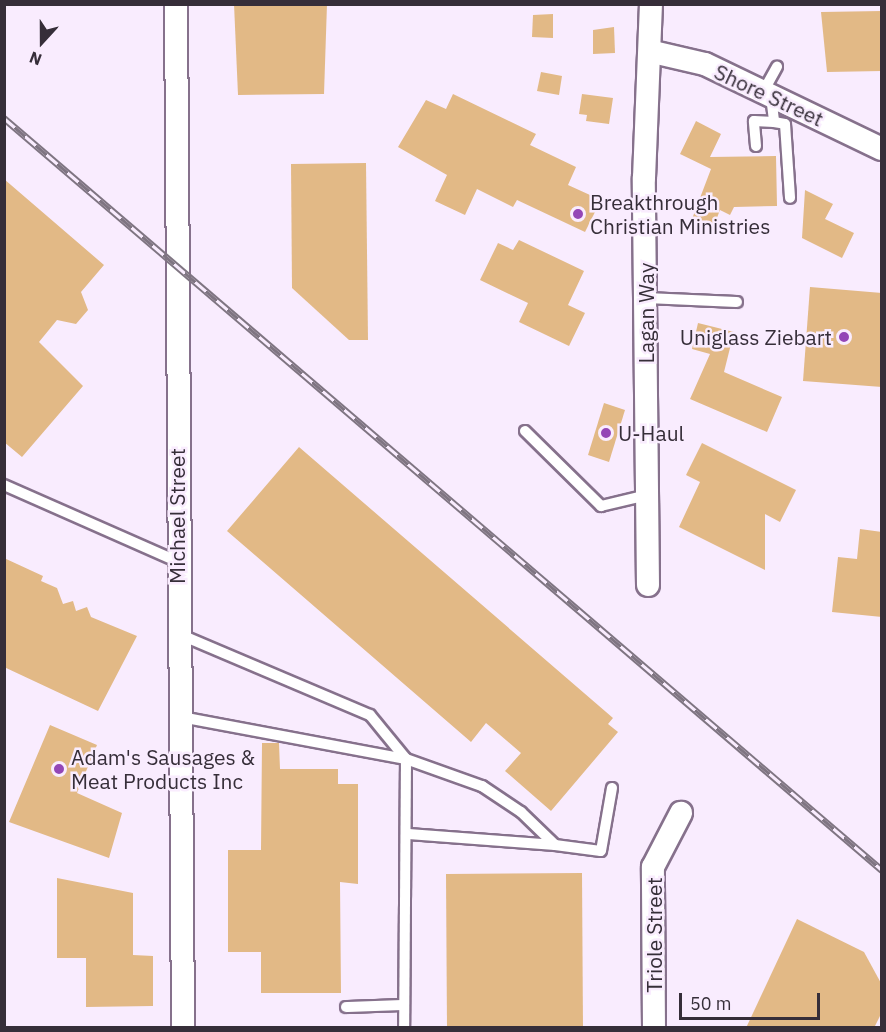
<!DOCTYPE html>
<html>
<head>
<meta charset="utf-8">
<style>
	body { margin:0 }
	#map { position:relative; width:886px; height:1032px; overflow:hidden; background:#f9ecfe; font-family:"IBM Plex Sans",sans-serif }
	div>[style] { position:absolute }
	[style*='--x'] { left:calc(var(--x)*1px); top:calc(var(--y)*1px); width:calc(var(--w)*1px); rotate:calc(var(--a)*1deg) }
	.building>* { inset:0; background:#e2b986 }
	.roads { filter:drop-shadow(2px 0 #86718c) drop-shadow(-2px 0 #86718c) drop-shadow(0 2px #86718c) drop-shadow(0 -2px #86718c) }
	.lane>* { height:10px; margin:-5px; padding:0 5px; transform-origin:5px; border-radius:5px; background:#fff }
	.street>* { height:22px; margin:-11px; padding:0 11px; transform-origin:11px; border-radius:11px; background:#fff }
	.rail>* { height:7px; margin-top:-3.5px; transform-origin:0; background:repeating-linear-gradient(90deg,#f9ecfe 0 14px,#7f7582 0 28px); box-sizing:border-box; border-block:2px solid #7f7582 }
	.dots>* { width:16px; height:16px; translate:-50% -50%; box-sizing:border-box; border:3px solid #f9ecfe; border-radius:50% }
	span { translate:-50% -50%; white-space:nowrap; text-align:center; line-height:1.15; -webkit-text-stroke:5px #f9ecfe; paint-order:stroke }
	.street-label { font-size:21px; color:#362e39 }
	.poi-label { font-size:21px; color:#362e39 }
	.left { translate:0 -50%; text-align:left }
	.right { translate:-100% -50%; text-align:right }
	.frame { position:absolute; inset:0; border:6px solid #362e39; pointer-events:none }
	.north { position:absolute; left:12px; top:12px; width:60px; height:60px; -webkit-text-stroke:4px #f9ecfe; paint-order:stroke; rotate:201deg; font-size:16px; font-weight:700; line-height:24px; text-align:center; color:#362e39 }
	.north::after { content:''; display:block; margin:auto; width:21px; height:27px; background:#362e39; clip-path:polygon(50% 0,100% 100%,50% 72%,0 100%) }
	.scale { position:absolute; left:679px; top:993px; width:141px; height:27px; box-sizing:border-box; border:3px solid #362e39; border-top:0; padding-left:8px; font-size:18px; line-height:21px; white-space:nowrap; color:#362e39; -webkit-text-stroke:4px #f9ecfe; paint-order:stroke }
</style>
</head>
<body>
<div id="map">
	<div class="building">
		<div style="clip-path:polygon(234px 4px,327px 4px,324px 94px,238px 95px)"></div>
		<div style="clip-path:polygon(882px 11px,882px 71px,827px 72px,821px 12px)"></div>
		<div style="clip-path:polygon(553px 14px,553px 38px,532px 37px,533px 15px)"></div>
		<div style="clip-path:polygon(614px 27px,615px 53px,593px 54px,593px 30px)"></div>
		<div style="clip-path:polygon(541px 72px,562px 76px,559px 95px,537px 91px)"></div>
		<div style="clip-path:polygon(453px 94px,536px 134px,530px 145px,576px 167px,568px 185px,601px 200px,585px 232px,517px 200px,513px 207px,477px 189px,465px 215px,435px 201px,447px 175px,398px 147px,426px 100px,446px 109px)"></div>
		<div style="clip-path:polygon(582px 94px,613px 98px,609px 124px,586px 121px,587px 115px,579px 114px)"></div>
		<div style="clip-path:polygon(696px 121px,721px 134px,710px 157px,776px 156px,777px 206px,734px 207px,730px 215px,720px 210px,713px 228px,692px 219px,711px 169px,680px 154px)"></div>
		<div style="clip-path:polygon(366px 163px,368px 340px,349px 340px,292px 288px,291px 164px)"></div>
		<div style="clip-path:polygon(4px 179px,104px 265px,81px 292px,88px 310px,76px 324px,57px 320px,39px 342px,83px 386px,22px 457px,4px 442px)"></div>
		<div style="clip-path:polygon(805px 190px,833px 204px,825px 219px,854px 233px,842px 258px,802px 238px)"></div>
		<div style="clip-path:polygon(519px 240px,584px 271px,568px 305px,585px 313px,569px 346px,519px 322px,528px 303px,480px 280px,498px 243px,513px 250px)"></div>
		<div style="clip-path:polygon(810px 287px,882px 293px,882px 387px,803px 381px)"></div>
		<div style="clip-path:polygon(698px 323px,734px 332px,724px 372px,782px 397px,767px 432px,690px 399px,710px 354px,692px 349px)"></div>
		<div style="clip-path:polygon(604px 403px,625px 410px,609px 462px,588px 455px)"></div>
		<div style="clip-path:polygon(702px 443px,796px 490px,780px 522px,765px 514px,765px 570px,679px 527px,700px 482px,686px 475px)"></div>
		<div style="clip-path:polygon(299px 447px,613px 718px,608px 724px,618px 732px,551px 811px,505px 771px,521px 753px,486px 723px,471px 742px,227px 531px)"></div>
		<div style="clip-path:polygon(860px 529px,882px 532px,882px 617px,832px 612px,838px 557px,857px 559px)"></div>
		<div style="clip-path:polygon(4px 558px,43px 576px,41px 581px,57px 588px,63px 604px,73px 601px,76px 611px,87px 607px,91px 617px,137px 636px,98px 711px,4px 667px)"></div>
		<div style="clip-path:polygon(50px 725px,97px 745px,77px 793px,122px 813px,109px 858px,9px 822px)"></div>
		<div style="clip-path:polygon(262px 743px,279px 743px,280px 769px,338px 769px,338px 784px,358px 784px,358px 884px,340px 882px,341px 993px,261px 993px,261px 952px,228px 952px,228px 850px,261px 850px)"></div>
		<div style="clip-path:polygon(582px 873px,583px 1028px,447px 1028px,446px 874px)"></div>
		<div style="clip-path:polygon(57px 878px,133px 893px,133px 955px,153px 956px,153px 1006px,86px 1007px,86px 958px,57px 958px)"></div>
		<div style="clip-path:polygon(797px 919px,864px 952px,882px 985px,882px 1012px,874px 1028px,746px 1028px)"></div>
	</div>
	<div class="roads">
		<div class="lane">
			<div style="--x:763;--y:92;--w:29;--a:-61"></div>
			<div style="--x:771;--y:96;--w:26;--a:83"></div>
			<div style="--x:774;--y:122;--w:11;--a:10"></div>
			<div style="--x:785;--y:124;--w:74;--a:86.1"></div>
			<div style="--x:756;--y:146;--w:25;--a:-95"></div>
			<div style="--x:754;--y:121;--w:20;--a:3"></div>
			<div style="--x:646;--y:298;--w:91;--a:2.5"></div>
			<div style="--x:525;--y:431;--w:107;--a:44.6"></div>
			<div style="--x:601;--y:506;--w:47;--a:-13.4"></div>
			<div style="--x:4;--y:485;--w:188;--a:23.8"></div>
			<div style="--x:179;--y:634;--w:207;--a:23"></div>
			<div style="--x:370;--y:715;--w:57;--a:50.7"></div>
			<div style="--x:406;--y:759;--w:269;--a:90.4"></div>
			<div style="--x:181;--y:717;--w:229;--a:10.6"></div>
			<div style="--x:406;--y:759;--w:81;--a:19.6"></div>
			<div style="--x:482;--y:786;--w:47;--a:33.7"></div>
			<div style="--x:521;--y:812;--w:47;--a:44.1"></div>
			<div style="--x:555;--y:845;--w:147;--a:-175.7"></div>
			<div style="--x:555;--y:845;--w:46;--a:7.4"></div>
			<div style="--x:601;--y:851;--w:64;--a:-80.1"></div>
			<div style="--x:346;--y:1007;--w:58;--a:-2"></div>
		</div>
		<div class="street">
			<div style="--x:176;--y:4;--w:1024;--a:89.61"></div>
			<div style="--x:653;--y:52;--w:53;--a:13"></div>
			<div style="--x:705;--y:64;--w:196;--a:25.7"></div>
			<div style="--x:648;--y:585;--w:407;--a:-90.6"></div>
			<div style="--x:644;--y:178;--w:174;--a:-87.7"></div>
			<div style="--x:654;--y:1028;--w:161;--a:-90.4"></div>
			<div style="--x:653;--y:867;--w:61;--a:-62.6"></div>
		</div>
	</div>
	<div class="rail">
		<div style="--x:4;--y:118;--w:1156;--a:40.58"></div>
	</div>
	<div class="dots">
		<div style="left:578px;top:214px;background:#9446b6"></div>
		<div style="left:844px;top:337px;background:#9446b6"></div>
		<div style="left:606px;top:433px;background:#9446b6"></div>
		<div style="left:59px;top:769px;background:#9446b6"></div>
	</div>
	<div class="street-label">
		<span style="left:769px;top:95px;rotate:25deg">Shore Street</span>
		<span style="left:646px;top:313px;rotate:-90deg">Lagan Way</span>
		<span style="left:177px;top:516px;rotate:-90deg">Michael Street</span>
		<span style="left:654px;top:935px;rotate:-90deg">Triole Street</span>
	</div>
	<div class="poi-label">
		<span class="left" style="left:590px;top:214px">Breakthrough<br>Christian Ministries</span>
		<span class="right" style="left:832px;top:337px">Uniglass Ziebart</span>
		<span class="left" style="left:618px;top:433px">U-Haul</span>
		<span class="left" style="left:71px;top:769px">Adam's Sausages &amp;<br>Meat Products Inc</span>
	</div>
	<div class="frame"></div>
	<div class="north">N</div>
	<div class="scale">50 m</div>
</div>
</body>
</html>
